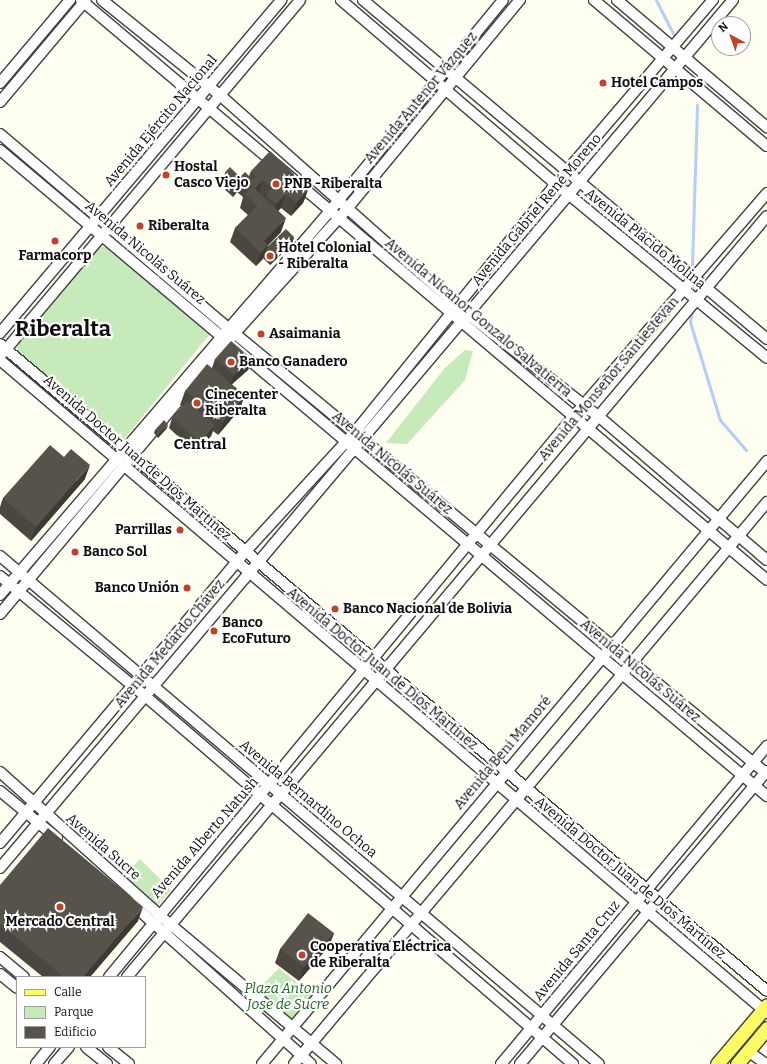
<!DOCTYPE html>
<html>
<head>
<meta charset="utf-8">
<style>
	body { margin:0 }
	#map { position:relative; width:767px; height:1064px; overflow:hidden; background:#fefff0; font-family:Bitter,serif }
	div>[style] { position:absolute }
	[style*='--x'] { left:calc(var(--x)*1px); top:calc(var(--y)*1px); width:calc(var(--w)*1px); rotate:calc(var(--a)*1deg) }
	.green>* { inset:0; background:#c6eab9 }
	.stream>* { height:3px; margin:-1.5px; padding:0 1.5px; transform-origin:1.5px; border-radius:1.5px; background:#b4cef7 }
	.roads { filter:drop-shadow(1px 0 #414141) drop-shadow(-1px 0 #414141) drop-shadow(0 1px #414141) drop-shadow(0 -1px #414141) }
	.minor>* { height:10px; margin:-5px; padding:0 5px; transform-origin:5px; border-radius:5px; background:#fff }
	.major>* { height:13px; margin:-6.5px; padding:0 6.5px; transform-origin:6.5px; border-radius:6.5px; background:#fafa65 }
	.wall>* { inset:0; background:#4b4740 }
	.shaded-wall>* { inset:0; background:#3d3a34 }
	.building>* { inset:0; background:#57534b }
	.dots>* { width:11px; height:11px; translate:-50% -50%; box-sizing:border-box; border:2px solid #fff; border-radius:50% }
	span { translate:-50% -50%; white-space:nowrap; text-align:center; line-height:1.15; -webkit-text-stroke:4px #fff; paint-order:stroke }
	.poi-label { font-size:14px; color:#0e0e0e; font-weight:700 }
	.left { translate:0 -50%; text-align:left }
	.right { translate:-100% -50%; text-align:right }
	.street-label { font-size:14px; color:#0e0e0e }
	.park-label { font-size:14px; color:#1d6820; font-style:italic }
	.neighbourhood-label { font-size:15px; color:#0e0e0e; font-weight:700 }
	.town-label { font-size:22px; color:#0e0e0e; font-weight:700 }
	.legend { position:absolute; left:16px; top:976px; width:130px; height:72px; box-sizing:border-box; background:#fff; border:1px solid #9f9f9f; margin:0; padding:5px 7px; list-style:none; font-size:12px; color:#0e0e0e }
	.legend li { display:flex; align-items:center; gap:8px; height:20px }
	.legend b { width:20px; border:1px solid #9f9f9f }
	.north { position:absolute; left:711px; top:16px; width:40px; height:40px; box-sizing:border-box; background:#fff; border:1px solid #9f9f9f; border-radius:50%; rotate:319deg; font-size:11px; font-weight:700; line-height:16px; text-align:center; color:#0e0e0e }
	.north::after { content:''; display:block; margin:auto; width:14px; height:18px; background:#c14224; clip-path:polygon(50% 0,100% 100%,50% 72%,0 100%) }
</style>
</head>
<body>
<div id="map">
	<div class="green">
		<div style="clip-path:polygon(104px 246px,207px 328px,210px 334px,124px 439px,17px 351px,19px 342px,97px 248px)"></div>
		<div style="clip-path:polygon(465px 350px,473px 351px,465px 380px,407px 444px,386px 443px,444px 369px)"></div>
		<div style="clip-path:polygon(140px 859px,171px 890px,158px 905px,125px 875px)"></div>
		<div style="clip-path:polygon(279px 968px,315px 998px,293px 1023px,256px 991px)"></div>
	</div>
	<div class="stream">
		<div style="--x:656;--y:0;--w:38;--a:63"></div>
		<div style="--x:692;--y:265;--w:160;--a:-88.2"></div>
		<div style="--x:692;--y:311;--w:11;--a:100"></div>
		<div style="--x:690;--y:322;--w:102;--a:73"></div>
		<div style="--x:720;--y:420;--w:40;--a:49"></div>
	</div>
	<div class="roads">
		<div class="minor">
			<div style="--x:81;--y:0;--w:898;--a:40.21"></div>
			<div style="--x:102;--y:0;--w:153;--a:38.9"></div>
			<div style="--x:221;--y:96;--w:314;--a:41.6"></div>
			<div style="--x:456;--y:305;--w:179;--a:38"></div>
			<div style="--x:597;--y:415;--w:223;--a:40.5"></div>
			<div style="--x:341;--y:0;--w:283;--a:40.6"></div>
			<div style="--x:556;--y:184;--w:273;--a:39.5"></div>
			<div style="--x:363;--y:0;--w:527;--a:40"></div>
			<div style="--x:594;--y:0;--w:226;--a:40.2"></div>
			<div style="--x:617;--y:0;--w:197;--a:40.3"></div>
			<div style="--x:0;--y:83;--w:109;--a:-49.9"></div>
			<div style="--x:0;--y:102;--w:133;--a:-49.9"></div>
			<div style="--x:0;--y:134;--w:298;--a:40.4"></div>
			<div style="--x:227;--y:327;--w:701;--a:39.62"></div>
			<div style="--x:0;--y:150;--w:1003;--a:40.11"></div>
			<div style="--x:0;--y:333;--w:436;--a:-49.8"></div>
			<div style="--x:0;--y:344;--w:1003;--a:40.15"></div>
			<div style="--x:3;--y:353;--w:461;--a:-49.9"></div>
			<div style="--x:0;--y:360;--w:1007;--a:40.41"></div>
			<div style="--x:0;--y:556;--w:785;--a:40.3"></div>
			<div style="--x:0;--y:576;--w:187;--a:39.6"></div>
			<div style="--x:144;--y:695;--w:566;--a:40.7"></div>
			<div style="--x:0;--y:595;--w:505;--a:-49.34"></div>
			<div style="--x:329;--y:212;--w:274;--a:-50.6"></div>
			<div style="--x:0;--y:614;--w:366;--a:-50.1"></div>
			<div style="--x:235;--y:333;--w:166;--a:-47.9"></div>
			<div style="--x:346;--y:210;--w:273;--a:-50.4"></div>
			<div style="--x:0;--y:772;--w:212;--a:41.9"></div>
			<div style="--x:158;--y:914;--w:233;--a:40.1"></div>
			<div style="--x:0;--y:791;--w:74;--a:39.5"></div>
			<div style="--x:0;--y:843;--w:380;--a:-49.9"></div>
			<div style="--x:245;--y:552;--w:163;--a:-47.5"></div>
			<div style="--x:355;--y:432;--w:333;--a:-51"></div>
			<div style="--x:565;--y:173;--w:228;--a:-49.5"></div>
			<div style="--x:0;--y:868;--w:1136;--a:-49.82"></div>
			<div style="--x:131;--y:903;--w:241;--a:41.8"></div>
			<div style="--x:0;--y:957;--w:31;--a:40"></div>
			<div style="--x:0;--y:974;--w:22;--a:39"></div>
			<div style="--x:109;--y:977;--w:729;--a:-50.35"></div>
			<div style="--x:574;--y:416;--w:295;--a:-49.1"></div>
			<div style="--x:127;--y:977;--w:994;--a:-49.94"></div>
			<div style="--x:86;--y:1047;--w:27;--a:39"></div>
			<div style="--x:108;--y:1047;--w:27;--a:39"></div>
			<div style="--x:748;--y:1051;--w:22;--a:36"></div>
			<div style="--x:36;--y:1064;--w:22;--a:-51"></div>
			<div style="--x:54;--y:1064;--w:23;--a:-49"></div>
			<div style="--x:262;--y:1064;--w:787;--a:-50.05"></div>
			<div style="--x:294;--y:1064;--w:735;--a:-49.91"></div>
			<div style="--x:501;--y:1064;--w:415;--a:-50.1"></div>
			<div style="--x:520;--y:1064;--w:383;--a:-49.9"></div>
		</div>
		<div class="major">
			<div style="--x:717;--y:1064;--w:77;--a:-49.7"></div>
			<div style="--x:737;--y:1064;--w:47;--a:-50.2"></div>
		</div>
	</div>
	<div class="wall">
		<div style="clip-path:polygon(226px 171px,240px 177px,249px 176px,251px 171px,294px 174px,290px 185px,295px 189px,308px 190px,303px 203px,291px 216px,281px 208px,278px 211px,281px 232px,268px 245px,268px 246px,294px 237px,292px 244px,270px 265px,263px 258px,256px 266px,230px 242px,235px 228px,248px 215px,240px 208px,243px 197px,237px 192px,233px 197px,220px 185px)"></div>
		<div style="clip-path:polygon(215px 359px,252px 359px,248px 370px,232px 384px,240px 409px,218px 435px,213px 431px,211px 436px,196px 453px,169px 428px,172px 418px,183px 406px,180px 405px,185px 391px,212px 368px)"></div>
		<div style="clip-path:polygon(167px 428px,158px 438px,154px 433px,155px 430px)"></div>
		<div style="clip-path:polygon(85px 479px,31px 541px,0 514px,0 507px,3px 498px)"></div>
		<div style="clip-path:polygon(0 885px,138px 921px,90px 977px,43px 977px,0 942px)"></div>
		<div style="clip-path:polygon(334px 933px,329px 946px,299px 981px,275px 963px,280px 949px)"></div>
	</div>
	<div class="shaded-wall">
		<div style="clip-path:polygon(294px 174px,289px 187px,287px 182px)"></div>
		<div style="clip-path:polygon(242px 179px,237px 192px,233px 197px,238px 183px)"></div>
		<div style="clip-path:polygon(263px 180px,258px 194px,252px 201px,256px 188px)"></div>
		<div style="clip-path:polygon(308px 190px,303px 203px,291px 216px,296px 203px)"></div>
		<div style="clip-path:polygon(286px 194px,281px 208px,271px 218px,276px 204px)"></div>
		<div style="clip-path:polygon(286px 218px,281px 232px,268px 245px,263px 259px,256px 266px,264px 241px)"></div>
		<div style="clip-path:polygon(294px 237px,292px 244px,270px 265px,273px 258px)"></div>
		<div style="clip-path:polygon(252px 359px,248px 370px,230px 386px,234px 375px)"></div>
		<div style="clip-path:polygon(245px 395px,240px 409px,218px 435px,223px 422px)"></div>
		<div style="clip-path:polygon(168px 425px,167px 428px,158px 438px,159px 434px)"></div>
		<div style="clip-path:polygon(215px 425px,211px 436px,196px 453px,200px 442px)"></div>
		<div style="clip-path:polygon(90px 465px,85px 479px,31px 541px,36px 527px)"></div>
		<div style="clip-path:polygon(143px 907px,138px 921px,90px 977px,83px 977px)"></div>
		<div style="clip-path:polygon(334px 933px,329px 946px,299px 981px,304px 967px)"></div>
	</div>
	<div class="building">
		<div style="clip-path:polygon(270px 151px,294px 174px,287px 182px,295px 189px,301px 183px,308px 190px,296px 203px,286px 194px,276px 204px,266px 195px,272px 188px,263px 180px,256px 188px,242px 179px,238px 183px,226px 171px,230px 167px,240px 177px,245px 172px,253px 180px,256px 176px,251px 171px)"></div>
		<div style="clip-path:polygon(252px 186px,286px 218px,264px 241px,268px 245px,261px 253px,235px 228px,257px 206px,245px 194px)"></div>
		<div style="clip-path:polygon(286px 229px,294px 237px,273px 258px,266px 251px,268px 246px)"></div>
		<div style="clip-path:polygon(231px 341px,252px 359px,234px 375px,215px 359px)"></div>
		<div style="clip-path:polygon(207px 364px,245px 395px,223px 422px,185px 391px)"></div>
		<div style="clip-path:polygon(187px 401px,215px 425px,200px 442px,172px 418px)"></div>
		<div style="clip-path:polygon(164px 420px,168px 425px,159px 434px,155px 430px)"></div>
		<div style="clip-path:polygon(50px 445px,64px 457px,71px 449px,90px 465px,36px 527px,3px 498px)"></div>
		<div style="clip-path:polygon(48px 828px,143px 907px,83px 977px,64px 977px,0 924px,0 885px)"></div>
		<div style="clip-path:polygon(308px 913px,334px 933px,304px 967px,280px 949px)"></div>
	</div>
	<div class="dots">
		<div style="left:603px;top:83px;background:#c14224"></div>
		<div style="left:166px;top:175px;background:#c14224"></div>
		<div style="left:276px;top:184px;background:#c14224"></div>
		<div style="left:140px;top:226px;background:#c14224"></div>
		<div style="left:55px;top:241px;background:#c14224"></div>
		<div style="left:270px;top:256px;background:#c14224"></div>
		<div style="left:261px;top:334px;background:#c14224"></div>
		<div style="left:231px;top:362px;background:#c14224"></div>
		<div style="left:197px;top:403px;background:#c14224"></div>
		<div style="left:180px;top:530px;background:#c14224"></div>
		<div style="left:75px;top:552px;background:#c14224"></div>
		<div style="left:187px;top:588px;background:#c14224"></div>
		<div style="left:335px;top:609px;background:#c14224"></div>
		<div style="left:214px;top:631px;background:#c14224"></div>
		<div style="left:60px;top:907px;background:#c14224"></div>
		<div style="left:302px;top:955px;background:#c14224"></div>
	</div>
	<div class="poi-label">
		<span class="left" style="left:611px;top:83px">Hotel Campos</span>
		<span class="left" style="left:174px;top:175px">Hostal<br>Casco Viejo</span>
		<span class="left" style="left:284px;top:184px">PNB -Riberalta</span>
		<span class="left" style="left:148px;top:226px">Riberalta</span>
		<span class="left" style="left:278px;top:256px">Hotel Colonial<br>- Riberalta</span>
		<span style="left:55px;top:256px">Farmacorp</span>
		<span class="left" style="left:269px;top:334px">Asaimania</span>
		<span class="left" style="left:239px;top:362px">Banco Ganadero</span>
		<span class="left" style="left:205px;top:403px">Cinecenter<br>Riberalta</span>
		<span class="right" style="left:172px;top:530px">Parrillas</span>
		<span class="left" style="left:83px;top:552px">Banco Sol</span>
		<span class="right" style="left:179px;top:588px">Banco Unión</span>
		<span class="left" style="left:343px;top:609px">Banco Nacional de Bolivia</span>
		<span class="left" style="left:222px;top:631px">Banco<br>EcoFuturo</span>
		<span style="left:60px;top:922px">Mercado Central</span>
		<span class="left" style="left:310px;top:955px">Cooperativa Eléctrica<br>de Riberalta</span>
	</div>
	<div class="street-label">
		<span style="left:421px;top:98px;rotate:-50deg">Avenida Antenor Vázquez</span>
		<span style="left:161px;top:121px;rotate:-50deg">Avenida Ejército Nacional</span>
		<span style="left:537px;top:210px;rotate:-50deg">Avenida Gabriel René Moreno</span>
		<span style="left:645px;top:239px;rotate:39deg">Avenida Plácido Molina</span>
		<span style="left:145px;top:253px;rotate:40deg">Avenida Nicolás Suárez</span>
		<span style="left:478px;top:318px;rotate:40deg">Avenida Nicanor Gonzalo Salvatierra</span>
		<span style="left:609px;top:379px;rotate:-50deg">Avenida Monseñor Santiestevan</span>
		<span style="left:137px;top:458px;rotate:41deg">Avenida Doctor Juan de Dios Martínez</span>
		<span style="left:392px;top:463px;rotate:40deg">Avenida Nicolás Suárez</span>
		<span style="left:170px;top:644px;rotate:-50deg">Avenida Medardo Chávez</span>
		<span style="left:382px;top:669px;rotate:40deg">Avenida Doctor Juan de Dios Martínez</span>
		<span style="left:640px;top:671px;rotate:40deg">Avenida Nicolás Suárez</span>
		<span style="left:503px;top:753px;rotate:-50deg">Avenida Beni Mamoré</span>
		<span style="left:308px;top:799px;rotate:40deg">Avenida Bernardino Ochoa</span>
		<span style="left:205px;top:838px;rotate:-49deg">Avenida Alberto Natush</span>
		<span style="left:103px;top:847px;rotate:41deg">Avenida Sucre</span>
		<span style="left:630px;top:878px;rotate:40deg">Avenida Doctor Juan de Dios Martínez</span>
		<span style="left:577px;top:951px;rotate:-50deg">Avenida Santa Cruz</span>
	</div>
	<div class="park-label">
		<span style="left:288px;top:997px">Plaza Antonio<br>Jose de Sucre</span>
	</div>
	<div class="neighbourhood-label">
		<span style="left:200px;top:445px">Central</span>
	</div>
	<div class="town-label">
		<span style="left:63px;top:329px">Riberalta</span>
	</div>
	<ul class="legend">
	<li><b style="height:5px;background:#fafa65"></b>Calle</li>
	<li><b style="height:11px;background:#c6eab9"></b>Parque</li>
	<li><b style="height:11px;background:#57534b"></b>Edificio</li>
	</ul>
	<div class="north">N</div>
</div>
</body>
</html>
